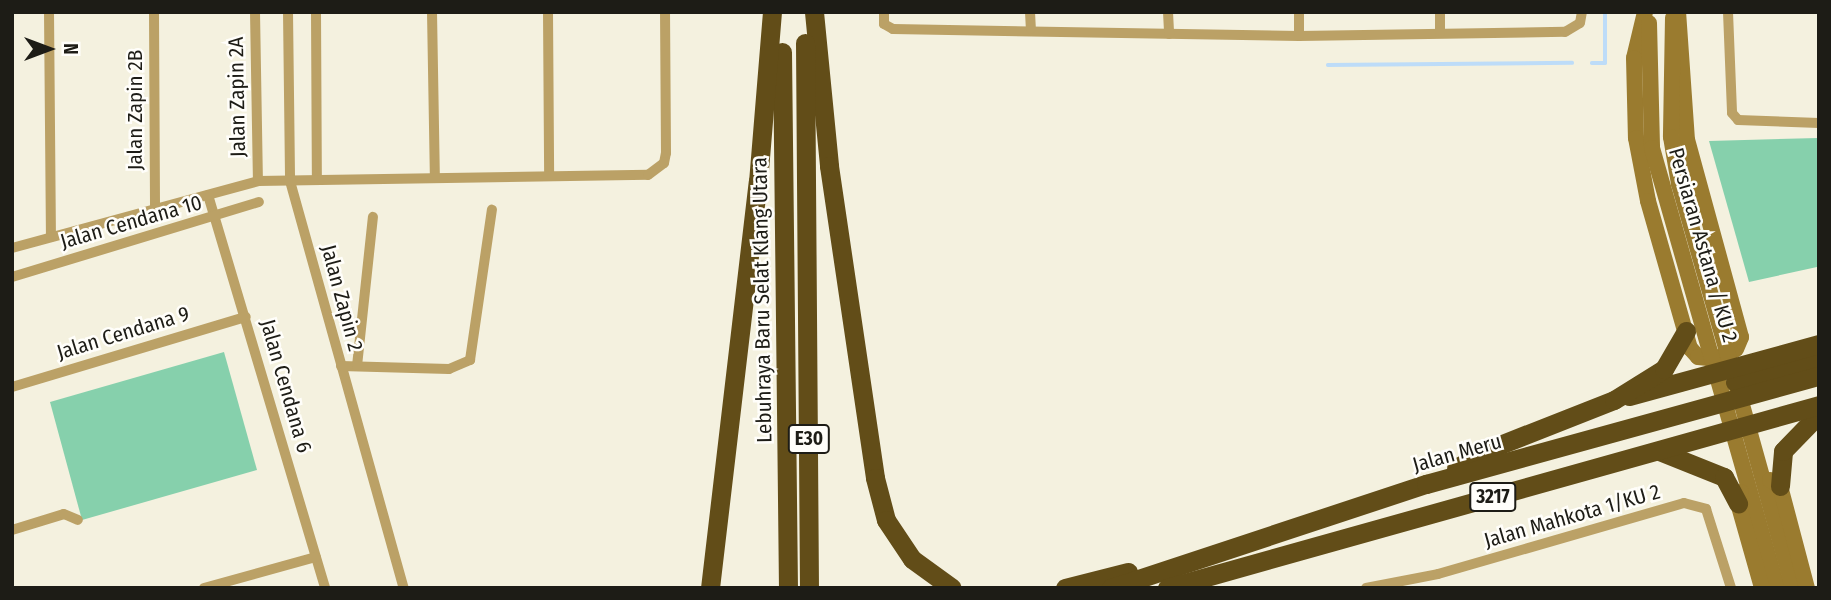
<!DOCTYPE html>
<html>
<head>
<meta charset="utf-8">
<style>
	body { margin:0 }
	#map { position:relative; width:1831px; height:600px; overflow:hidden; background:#f4f1df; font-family:"Fira Sans Condensed",sans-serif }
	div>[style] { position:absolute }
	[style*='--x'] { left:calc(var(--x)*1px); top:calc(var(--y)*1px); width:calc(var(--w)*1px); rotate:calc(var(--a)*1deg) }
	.green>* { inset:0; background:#86d0ac }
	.stream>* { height:3.5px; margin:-1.75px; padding:0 1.75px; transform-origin:1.75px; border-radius:1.75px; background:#bddcf8 }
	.street>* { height:10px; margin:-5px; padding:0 5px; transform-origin:5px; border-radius:5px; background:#bba166 }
	.secondary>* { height:16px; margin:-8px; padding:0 8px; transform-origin:8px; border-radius:8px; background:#9a7b2f }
	.highway>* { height:19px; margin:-9.5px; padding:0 9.5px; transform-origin:9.5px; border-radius:9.5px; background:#624d18 }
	span { translate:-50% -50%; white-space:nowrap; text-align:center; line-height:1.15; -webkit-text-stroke:5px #fffefa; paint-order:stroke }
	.shield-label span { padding:2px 5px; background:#fffefa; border:2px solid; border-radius:5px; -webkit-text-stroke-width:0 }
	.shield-label { font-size:19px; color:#1d1c16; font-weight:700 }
	.street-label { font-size:21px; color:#1d1c16 }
	.frame { position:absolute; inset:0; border:14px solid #1d1c16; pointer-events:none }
	.north { position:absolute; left:14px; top:14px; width:70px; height:70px; -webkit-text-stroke:5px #fffefa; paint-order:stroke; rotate:90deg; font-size:19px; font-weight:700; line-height:28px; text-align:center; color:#1d1c16 }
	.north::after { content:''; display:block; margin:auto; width:24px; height:32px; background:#1d1c16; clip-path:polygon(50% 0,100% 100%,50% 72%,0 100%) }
</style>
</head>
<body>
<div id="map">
	<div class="green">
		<div style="clip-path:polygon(1818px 138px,1817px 267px,1749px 282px,1709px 141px)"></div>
		<div style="clip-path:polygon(224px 352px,257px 470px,82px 520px,50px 402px)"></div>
	</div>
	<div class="stream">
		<div style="--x:1592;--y:63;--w:13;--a:0"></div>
		<div style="--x:1605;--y:63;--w:51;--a:-90"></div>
		<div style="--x:1328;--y:65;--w:244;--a:-0.5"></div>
	</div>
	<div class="street">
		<div style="--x:49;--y:12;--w:225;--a:89.5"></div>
		<div style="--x:154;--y:12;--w:196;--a:89.7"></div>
		<div style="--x:255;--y:12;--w:169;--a:89"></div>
		<div style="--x:288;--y:12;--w:169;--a:89.3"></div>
		<div style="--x:290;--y:181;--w:423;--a:74.4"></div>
		<div style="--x:316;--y:12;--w:168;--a:89.7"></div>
		<div style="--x:432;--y:12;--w:166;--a:89"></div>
		<div style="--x:548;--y:12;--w:162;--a:89.6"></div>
		<div style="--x:884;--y:12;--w:12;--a:90"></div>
		<div style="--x:884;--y:24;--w:10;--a:29"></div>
		<div style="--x:893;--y:29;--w:406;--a:1"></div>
		<div style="--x:1299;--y:36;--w:266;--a:-0.9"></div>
		<div style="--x:1565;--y:32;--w:17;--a:-31"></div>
		<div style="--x:1580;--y:23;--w:11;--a:-80"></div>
		<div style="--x:1030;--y:12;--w:17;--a:87"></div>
		<div style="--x:1168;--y:12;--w:22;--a:87"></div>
		<div style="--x:1299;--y:12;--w:24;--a:90"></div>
		<div style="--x:1440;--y:12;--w:21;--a:90"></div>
		<div style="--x:1728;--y:12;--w:101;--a:87.7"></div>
		<div style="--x:1732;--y:113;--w:9;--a:49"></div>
		<div style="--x:1738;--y:120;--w:81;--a:2.1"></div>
		<div style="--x:208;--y:195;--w:410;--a:73.4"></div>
		<div style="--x:12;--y:248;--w:255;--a:-15.2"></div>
		<div style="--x:258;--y:181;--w:390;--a:-0.9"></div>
		<div style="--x:648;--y:175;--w:20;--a:-37"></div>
		<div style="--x:664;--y:163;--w:10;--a:-79"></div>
		<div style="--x:666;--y:153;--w:141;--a:-90.4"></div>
		<div style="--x:12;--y:277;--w:258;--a:-16.9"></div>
		<div style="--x:341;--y:366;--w:108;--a:1.6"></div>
		<div style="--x:449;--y:369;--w:23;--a:-23"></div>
		<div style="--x:470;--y:360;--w:152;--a:-81.7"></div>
		<div style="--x:357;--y:366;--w:150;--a:-83.9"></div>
		<div style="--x:12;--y:387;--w:244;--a:-16.7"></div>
		<div style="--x:12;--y:530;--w:54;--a:-17.1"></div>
		<div style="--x:64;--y:514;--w:15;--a:23"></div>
		<div style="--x:204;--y:588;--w:116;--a:-15.5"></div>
		<div style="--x:1366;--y:588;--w:73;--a:-11"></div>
		<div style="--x:1438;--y:574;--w:256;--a:-16.1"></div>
		<div style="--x:1684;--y:503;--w:23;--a:15"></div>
		<div style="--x:1706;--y:509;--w:83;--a:72.4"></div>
	</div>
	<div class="secondary">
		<div style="--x:1645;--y:12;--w:47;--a:103.4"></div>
		<div style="--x:1634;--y:58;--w:80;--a:88.6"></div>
		<div style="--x:1636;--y:138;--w:64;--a:79.2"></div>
		<div style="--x:1648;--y:201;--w:153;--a:74.1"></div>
		<div style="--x:1690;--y:348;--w:12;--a:48"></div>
		<div style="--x:1698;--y:357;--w:18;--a:6"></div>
		<div style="--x:1716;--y:359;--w:22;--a:-27"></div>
		<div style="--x:1736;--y:349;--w:13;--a:-67"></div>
		<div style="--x:1741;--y:337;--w:204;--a:-105.3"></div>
		<div style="--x:1687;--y:140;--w:128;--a:-94"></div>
		<div style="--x:1673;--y:18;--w:119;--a:91"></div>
		<div style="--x:1671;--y:137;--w:48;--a:80.3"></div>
		<div style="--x:1679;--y:184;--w:185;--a:74"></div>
		<div style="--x:1649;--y:23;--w:125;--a:88.6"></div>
		<div style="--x:1652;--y:148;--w:457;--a:74.1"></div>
		<div style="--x:1737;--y:387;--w:209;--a:74.4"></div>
		<div style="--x:1770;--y:480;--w:12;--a:31"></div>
		<div style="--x:1780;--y:486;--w:106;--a:75.2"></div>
		<div style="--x:1741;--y:492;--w:11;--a:105"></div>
		<div style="--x:1738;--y:503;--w:88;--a:74.2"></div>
	</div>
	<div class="highway">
		<div style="--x:814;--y:12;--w:155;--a:84.4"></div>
		<div style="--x:829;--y:166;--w:315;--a:81.6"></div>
		<div style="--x:875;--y:478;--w:43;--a:75.3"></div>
		<div style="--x:886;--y:520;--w:47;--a:56.3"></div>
		<div style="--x:912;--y:559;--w:49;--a:35.9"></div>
		<div style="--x:805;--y:43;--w:545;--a:89.58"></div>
		<div style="--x:782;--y:52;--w:536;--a:89.36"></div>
		<div style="--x:1735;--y:382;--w:87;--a:-14"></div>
		<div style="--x:1629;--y:396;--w:197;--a:-15.3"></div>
		<div style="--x:1659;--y:451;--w:70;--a:21.8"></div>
		<div style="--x:1724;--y:477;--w:30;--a:62"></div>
		<div style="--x:1456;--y:468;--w:41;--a:-29.1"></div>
		<div style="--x:1492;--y:448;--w:131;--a:-21.5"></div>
		<div style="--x:1614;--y:400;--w:59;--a:-31.8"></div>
		<div style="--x:1664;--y:369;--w:44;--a:-59.9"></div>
		<div style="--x:1780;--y:486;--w:35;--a:-85"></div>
		<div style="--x:1783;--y:451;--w:52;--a:-45.8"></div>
		<div style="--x:710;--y:588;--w:409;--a:-83.3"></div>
		<div style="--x:758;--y:182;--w:171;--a:-85.3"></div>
		<div style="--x:1065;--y:588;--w:65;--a:-14.3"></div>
		<div style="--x:1111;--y:588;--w:332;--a:-18.3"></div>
		<div style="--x:1426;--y:484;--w:408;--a:-15.4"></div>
		<div style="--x:1167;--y:588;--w:677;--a:-15.68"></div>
	</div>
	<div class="shield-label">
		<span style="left:809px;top:439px">E30</span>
		<span style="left:1493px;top:497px">3217</span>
	</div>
	<div class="street-label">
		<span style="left:237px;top:97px;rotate:-91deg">Jalan Zapin 2A</span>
		<span style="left:135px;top:110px;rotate:-90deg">Jalan Zapin 2B</span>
		<span style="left:131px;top:222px;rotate:-16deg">Jalan Cendana 10</span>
		<span style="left:1703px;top:245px;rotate:74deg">Persiaran Astana / KU 2</span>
		<span style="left:342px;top:298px;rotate:75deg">Jalan Zapin 2</span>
		<span style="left:762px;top:300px;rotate:-91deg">Lebuhraya Baru Selat Klang Utara</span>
		<span style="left:123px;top:333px;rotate:-17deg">Jalan Cendana 9</span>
		<span style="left:286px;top:386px;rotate:74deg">Jalan Cendana 6</span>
		<span style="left:1457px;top:453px;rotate:-16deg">Jalan Meru</span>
		<span style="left:1572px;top:516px;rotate:-16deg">Jalan Mahkota 1/KU 2</span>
	</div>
	<div class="frame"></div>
	<div class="north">N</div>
</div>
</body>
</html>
